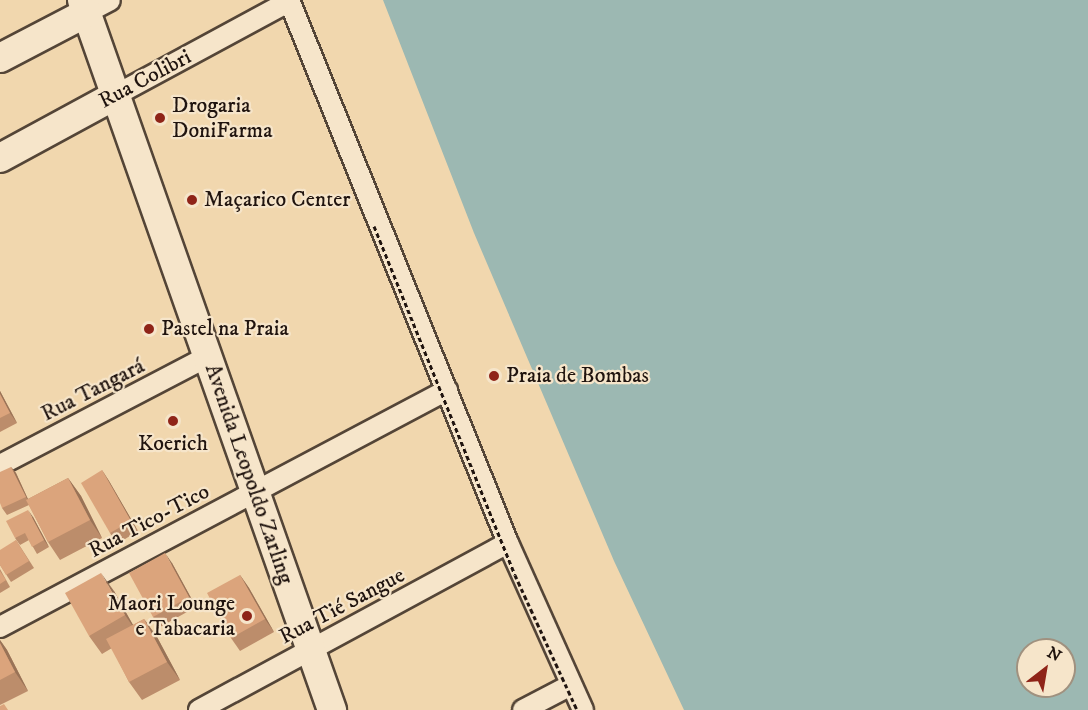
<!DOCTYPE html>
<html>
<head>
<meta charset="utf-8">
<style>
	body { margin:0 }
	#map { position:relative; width:1088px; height:710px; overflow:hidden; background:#f1d7ae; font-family:"IM FELL DW Pica",serif }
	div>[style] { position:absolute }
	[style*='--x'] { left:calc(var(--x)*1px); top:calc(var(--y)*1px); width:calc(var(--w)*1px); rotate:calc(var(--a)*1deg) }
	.water>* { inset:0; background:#9cb8b2 }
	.roads { filter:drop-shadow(2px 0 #544537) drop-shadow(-2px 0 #544537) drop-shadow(0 2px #544537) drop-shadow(0 -2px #544537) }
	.street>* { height:20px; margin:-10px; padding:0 10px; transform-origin:10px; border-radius:10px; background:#f6e5ca }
	.secondary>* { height:28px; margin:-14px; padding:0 14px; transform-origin:14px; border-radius:14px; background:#f6e5ca }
	.path-bridge>* { height:3px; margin-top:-1.5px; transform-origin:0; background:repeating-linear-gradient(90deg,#20140f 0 4.5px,transparent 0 7.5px) }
	.wall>* { inset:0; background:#bc8d6b }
	.shaded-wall>* { inset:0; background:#997357 }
	.building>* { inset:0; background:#dba47c }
	.dots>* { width:16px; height:16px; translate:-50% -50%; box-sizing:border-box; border:3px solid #f6e5ca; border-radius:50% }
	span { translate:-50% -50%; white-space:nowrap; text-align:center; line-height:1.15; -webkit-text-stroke:4.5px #f6e5ca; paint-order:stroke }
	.street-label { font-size:22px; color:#20140f }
	.poi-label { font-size:22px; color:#20140f }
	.left { translate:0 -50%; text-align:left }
	.right { translate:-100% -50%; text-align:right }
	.north { position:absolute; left:1016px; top:638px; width:60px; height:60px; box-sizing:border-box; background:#f6e5ca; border:2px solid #a0917f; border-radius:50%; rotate:31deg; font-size:16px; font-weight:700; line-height:24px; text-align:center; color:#20140f }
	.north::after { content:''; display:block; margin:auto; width:21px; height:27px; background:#8f2418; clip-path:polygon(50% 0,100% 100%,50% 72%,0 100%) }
</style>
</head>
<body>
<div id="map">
	<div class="water">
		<div style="clip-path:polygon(evenodd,383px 0,1088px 0,1088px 710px,684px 710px,614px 561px,474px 233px,383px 0,1028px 650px,1064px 650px,1064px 686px,1028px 686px,1028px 650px)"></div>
	</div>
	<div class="roads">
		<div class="street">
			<div style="--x:289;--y:0;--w:585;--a:68.04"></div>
			<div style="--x:508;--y:543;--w:183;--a:65.8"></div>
			<div style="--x:86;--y:13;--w:27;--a:-28"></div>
			<div style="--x:114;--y:96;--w:200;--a:-28.4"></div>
			<div style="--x:0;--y:465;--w:233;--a:-27.6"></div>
			<div style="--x:0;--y:627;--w:506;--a:-27.93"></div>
			<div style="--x:199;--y:710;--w:351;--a:-28.4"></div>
			<div style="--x:523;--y:710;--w:54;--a:-27.5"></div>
		</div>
		<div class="secondary">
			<div style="--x:82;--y:0;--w:753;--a:70.6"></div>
			<div style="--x:0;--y:58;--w:97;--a:-27.6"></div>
			<div style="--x:0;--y:158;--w:130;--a:-28.5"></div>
		</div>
	</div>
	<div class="path-bridge">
		<div style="--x:374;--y:226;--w:376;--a:68"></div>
		<div style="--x:515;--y:575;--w:149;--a:65.3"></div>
	</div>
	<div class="wall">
		<div style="clip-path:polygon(0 391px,17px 423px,0 432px)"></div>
		<div style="clip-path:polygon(11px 467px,16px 473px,28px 499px,68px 478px,81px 496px,102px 538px,60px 560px,48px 542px,29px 505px,7px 515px,2px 508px)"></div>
		<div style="clip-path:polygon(102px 470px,109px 481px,138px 531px,117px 544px,110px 533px)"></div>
		<div style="clip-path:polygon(33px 517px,49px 547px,37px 554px,29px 540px,20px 545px,15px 538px)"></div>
		<div style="clip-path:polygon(16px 540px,34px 568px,11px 582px,0 565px)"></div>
		<div style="clip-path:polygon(172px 563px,196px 607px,160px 627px,153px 617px)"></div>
		<div style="clip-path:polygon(0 569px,10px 587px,0 593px)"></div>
		<div style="clip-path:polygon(240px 575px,249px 588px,274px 632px,240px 651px,231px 638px)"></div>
		<div style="clip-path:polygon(114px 591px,133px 625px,144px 619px,157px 637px,180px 680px,142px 700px,129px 682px,112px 648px,102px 654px,89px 636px)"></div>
		<div style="clip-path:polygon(0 640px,7px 650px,28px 691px,0 705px)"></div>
	</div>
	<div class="shaded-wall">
		<div style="clip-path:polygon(0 391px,17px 423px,10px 413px,0 394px)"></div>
		<div style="clip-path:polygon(11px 467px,16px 473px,30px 504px,26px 497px)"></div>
		<div style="clip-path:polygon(102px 470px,109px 481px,138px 531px,131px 521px)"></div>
		<div style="clip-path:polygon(68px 478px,81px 496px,102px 538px,90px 520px)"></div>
		<div style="clip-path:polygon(28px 510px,33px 517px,49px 547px,44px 540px)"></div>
		<div style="clip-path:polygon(165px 553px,172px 563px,196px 607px,189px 597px)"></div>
		<div style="clip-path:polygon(101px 573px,114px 591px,138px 634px,125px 615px)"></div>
		<div style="clip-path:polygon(240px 575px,249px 588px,274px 632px,265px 619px)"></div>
		<div style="clip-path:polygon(144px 619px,157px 637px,180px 680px,167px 662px)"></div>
		<div style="clip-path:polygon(0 640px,7px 650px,28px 691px,15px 672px,0 643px)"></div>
	</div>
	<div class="building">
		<div style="clip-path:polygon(0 394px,10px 413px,0 418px)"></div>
		<div style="clip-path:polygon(11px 467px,26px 497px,2px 508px,0 503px,0 472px)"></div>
		<div style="clip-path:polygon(102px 470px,131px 521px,110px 533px,81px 483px)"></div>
		<div style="clip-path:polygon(68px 478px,90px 520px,48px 542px,26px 500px)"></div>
		<div style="clip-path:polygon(28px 510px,44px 540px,32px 547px,25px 533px,15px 538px,6px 521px)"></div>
		<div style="clip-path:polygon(16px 540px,29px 561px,6px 575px,0 565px,0 550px)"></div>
		<div style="clip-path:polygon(165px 553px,189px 597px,153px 617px,129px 573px)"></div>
		<div style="clip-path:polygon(0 571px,6px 580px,0 584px)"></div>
		<div style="clip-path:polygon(101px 573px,125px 615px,89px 636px,65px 593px)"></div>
		<div style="clip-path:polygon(240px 575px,265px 619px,231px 638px,207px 593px)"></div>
		<div style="clip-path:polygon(144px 619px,167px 662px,129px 682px,106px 639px)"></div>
		<div style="clip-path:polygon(0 643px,15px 672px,0 680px)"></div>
		<div style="clip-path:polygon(4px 704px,8px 710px,0 710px,0 706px)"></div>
	</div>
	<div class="dots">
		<div style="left:160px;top:118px;background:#8f2418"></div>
		<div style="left:192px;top:200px;background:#8f2418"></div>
		<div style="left:149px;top:329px;background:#8f2418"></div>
		<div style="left:494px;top:376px;background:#8f2418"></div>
		<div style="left:173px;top:421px;background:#8f2418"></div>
		<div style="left:247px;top:616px;background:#8f2418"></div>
	</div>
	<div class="street-label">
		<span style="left:145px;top:79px;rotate:-28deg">Rua Colibri</span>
		<span style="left:93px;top:390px;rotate:-27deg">Rua Tangará</span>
		<span style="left:249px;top:474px;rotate:71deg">Avenida Leopoldo Zarling</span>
		<span style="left:149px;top:521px;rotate:-28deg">Rua Tico-Tico</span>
		<span style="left:342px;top:606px;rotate:-28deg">Rua Tié Sangue</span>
	</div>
	<div class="poi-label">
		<span class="left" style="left:172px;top:118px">Drogaria<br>DoniFarma</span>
		<span class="left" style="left:204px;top:200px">Maçarico Center</span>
		<span class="left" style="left:161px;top:329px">Pastel na Praia</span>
		<span class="left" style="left:506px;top:376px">Praia de Bombas</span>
		<span style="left:173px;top:444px">Koerich</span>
		<span class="right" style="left:235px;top:616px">Maori Lounge<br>e Tabacaria</span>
	</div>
	<div class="north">N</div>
</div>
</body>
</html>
